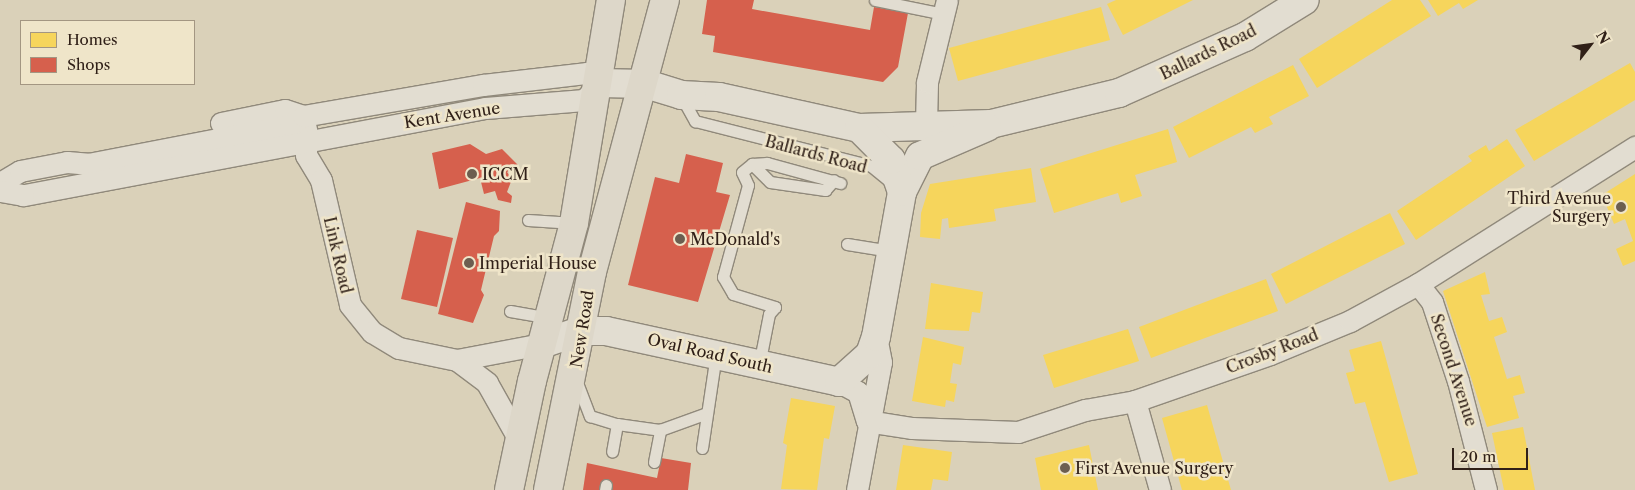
<!DOCTYPE html>
<html>
<head>
<meta charset="utf-8">
<style>
	body { margin:0 }
	#map { position:relative; width:1635px; height:490px; overflow:hidden; background:#dad1b9; font-family:"Libre Caslon Text",serif }
	div>[style] { position:absolute }
	[style*='--x'] { left:calc(var(--x)*1px); top:calc(var(--y)*1px); width:calc(var(--w)*1px); rotate:calc(var(--a)*1deg) }
	.homes>* { inset:0; background:#f6d55c }
	.shops>* { inset:0; background:#d6604d }
	.roads { filter:drop-shadow(1px 0 #90897b) drop-shadow(-1px 0 #90897b) drop-shadow(0 1px #90897b) drop-shadow(0 -1px #90897b) }
	.service>* { height:11px; margin:-5.5px; padding:0 5.5px; transform-origin:5.5px; border-radius:5.5px; background:#e2ddd1 }
	.minor>* { height:21px; margin:-10.5px; padding:0 10.5px; transform-origin:10.5px; border-radius:10.5px; background:#e2ddd1 }
	.secondary>* { height:28px; margin:-14px; padding:0 14px; transform-origin:14px; border-radius:14px; background:#e2ddd1 }
	.primary>* { height:28px; margin:-14px; padding:0 14px; transform-origin:14px; border-radius:14px; background:#ddd7c9 }
	.dots>* { width:14px; height:14px; translate:-50% -50%; box-sizing:border-box; border:2px solid #efe5c9; border-radius:50% }
	span { translate:-50% -50%; white-space:nowrap; text-align:center; line-height:1.15; -webkit-text-stroke:5px #efe5c9; paint-order:stroke }
	.street-label { font-size:16px; color:#302018 }
	.poi-label { font-size:16px; color:#302018 }
	.left { translate:0 -50%; text-align:left }
	.right { translate:-100% -50%; text-align:right }
	.legend { position:absolute; left:20px; top:20px; width:175px; height:65px; box-sizing:border-box; background:#efe5c9; border:1px solid #a39682; margin:0; padding:6px 9px; list-style:none; font-size:15px; color:#302018 }
	.legend li { display:flex; align-items:center; gap:10px; height:25px }
	.legend b { width:25px; border:1px solid #a39682 }
	.north { position:absolute; left:1565px; top:20px; width:50px; height:50px; -webkit-text-stroke:4px #efe5c9; paint-order:stroke; rotate:60deg; font-size:14px; font-weight:700; line-height:20px; text-align:center; color:#302018 }
	.north::after { content:''; display:block; margin:auto; width:18px; height:22px; background:#302018; clip-path:polygon(50% 0,100% 100%,50% 72%,0 100%) }
	.scale { position:absolute; left:1452px; top:448px; width:76px; height:22px; box-sizing:border-box; border:2px solid #302018; border-top:0; padding-left:6px; font-size:15px; line-height:18px; white-space:nowrap; color:#302018; -webkit-text-stroke:4px #efe5c9; paint-order:stroke }
</style>
</head>
<body>
<div id="map">
	<div class="homes">
		<div style="clip-path:polygon(1116px 0,1193px 0,1123px 35px,1107px 4px)"></div>
		<div style="clip-path:polygon(1392px 0,1420px 0,1431px 16px,1317px 88px,1299px 59px)"></div>
		<div style="clip-path:polygon(1428px 0,1478px 0,1463px 9px,1459px 3px,1438px 16px)"></div>
		<div style="clip-path:polygon(1101px 7px,1110px 40px,958px 81px,949px 48px)"></div>
		<div style="clip-path:polygon(1630px 63px,1635px 72px,1635px 100px,1534px 161px,1515px 130px)"></div>
		<div style="clip-path:polygon(1293px 65px,1309px 96px,1269px 117px,1273px 124px,1255px 133px,1251px 127px,1189px 158px,1173px 127px)"></div>
		<div style="clip-path:polygon(1168px 129px,1177px 162px,1135px 175px,1142px 196px,1121px 203px,1118px 193px,1054px 213px,1040px 169px)"></div>
		<div style="clip-path:polygon(1507px 139px,1525px 166px,1416px 240px,1397px 211px,1472px 161px,1468px 156px,1486px 145px,1489px 151px)"></div>
		<div style="clip-path:polygon(1031px 168px,1036px 202px,994px 209px,996px 221px,949px 228px,948px 218px,942px 219px,940px 239px,920px 237px,921px 213px,930px 184px)"></div>
		<div style="clip-path:polygon(1635px 174px,1635px 261px,1623px 266px,1616px 249px,1633px 241px,1625px 219px,1614px 224px,1602px 195px)"></div>
		<div style="clip-path:polygon(1390px 213px,1405px 244px,1286px 304px,1271px 274px)"></div>
		<div style="clip-path:polygon(1485px 272px,1490px 294px,1481px 295px,1489px 321px,1502px 317px,1507px 332px,1494px 337px,1507px 379px,1520px 375px,1525px 393px,1513px 396px,1519px 418px,1487px 427px,1443px 291px)"></div>
		<div style="clip-path:polygon(1266px 279px,1278px 311px,1151px 358px,1139px 327px)"></div>
		<div style="clip-path:polygon(931px 283px,983px 292px,980px 313px,972px 312px,969px 331px,925px 329px)"></div>
		<div style="clip-path:polygon(1128px 329px,1139px 361px,1054px 388px,1043px 355px)"></div>
		<div style="clip-path:polygon(923px 337px,964px 347px,961px 365px,953px 363px,950px 383px,957px 384px,954px 402px,946px 400px,945px 407px,912px 401px)"></div>
		<div style="clip-path:polygon(1381px 341px,1418px 474px,1389px 482px,1365px 402px,1355px 404px,1346px 373px,1355px 371px,1349px 350px)"></div>
		<div style="clip-path:polygon(791px 398px,835px 406px,829px 439px,824px 438px,817px 490px,781px 489px,787px 445px,783px 443px)"></div>
		<div style="clip-path:polygon(1207px 405px,1231px 490px,1182px 490px,1162px 418px)"></div>
		<div style="clip-path:polygon(1523px 427px,1535px 490px,1504px 490px,1492px 433px)"></div>
		<div style="clip-path:polygon(903px 445px,952px 452px,948px 481px,933px 479px,931px 490px,896px 490px)"></div>
		<div style="clip-path:polygon(1089px 445px,1098px 490px,1041px 490px,1035px 458px)"></div>
	</div>
	<div class="shops">
		<div style="clip-path:polygon(707px 0,754px 0,752px 9px,870px 30px,874px 7px,908px 13px,898px 67px,883px 82px,713px 52px,715px 36px,702px 34px)"></div>
		<div style="clip-path:polygon(470px 144px,486px 154px,502px 149px,518px 165px,507px 172px,512px 179px,507px 192px,512px 196px,511px 203px,498px 200px,495px 191px,484px 194px,480px 178px,439px 189px,432px 153px)"></div>
		<div style="clip-path:polygon(686px 154px,723px 163px,716px 192px,730px 195px,698px 302px,628px 285px,655px 177px,679px 183px)"></div>
		<div style="clip-path:polygon(466px 202px,500px 211px,499px 231px,494px 236px,481px 290px,484px 295px,473px 323px,438px 314px)"></div>
		<div style="clip-path:polygon(417px 230px,453px 238px,437px 307px,401px 299px)"></div>
		<div style="clip-path:polygon(661px 458px,691px 463px,688px 490px,583px 490px,587px 463px,657px 478px)"></div>
	</div>
	<div class="roads">
		<div class="service">
			<div style="--x:875;--y:0;--w:69;--a:11.6"></div>
			<div style="--x:681;--y:96;--w:29;--a:61"></div>
			<div style="--x:695;--y:121;--w:182;--a:14.3"></div>
			<div style="--x:871;--y:166;--w:28;--a:39"></div>
			<div style="--x:752;--y:164;--w:25;--a:45"></div>
			<div style="--x:770;--y:182;--w:56;--a:8.3"></div>
			<div style="--x:825;--y:190;--w:13;--a:-48"></div>
			<div style="--x:528;--y:220;--w:46;--a:3.7"></div>
			<div style="--x:847;--y:244;--w:44;--a:9.2"></div>
			<div style="--x:510;--y:311;--w:40;--a:10"></div>
			<div style="--x:759;--y:365;--w:52;--a:-78.9"></div>
			<div style="--x:769;--y:314;--w:9;--a:-49"></div>
			<div style="--x:775;--y:307;--w:44;--a:-162.8"></div>
			<div style="--x:733;--y:294;--w:20;--a:-120"></div>
			<div style="--x:723;--y:277;--w:95;--a:-74.8"></div>
			<div style="--x:748;--y:185;--w:14;--a:-115"></div>
			<div style="--x:742;--y:172;--w:13;--a:-39"></div>
			<div style="--x:752;--y:164;--w:15;--a:-4"></div>
			<div style="--x:767;--y:163;--w:76;--a:15.3"></div>
			<div style="--x:576;--y:380;--w:39;--a:69"></div>
			<div style="--x:590;--y:416;--w:28;--a:17"></div>
			<div style="--x:617;--y:424;--w:28;--a:100"></div>
			<div style="--x:617;--y:424;--w:43;--a:7.9"></div>
			<div style="--x:660;--y:430;--w:50;--a:-19.9"></div>
			<div style="--x:702;--y:448;--w:95;--a:-81.5"></div>
			<div style="--x:654;--y:462;--w:33;--a:-79"></div>
			<div style="--x:605;--y:490;--w:5;--a:-79"></div>
		</div>
		<div class="minor">
			<div style="--x:221;--y:123;--w:65;--a:-11.5"></div>
			<div style="--x:285;--y:110;--w:19;--a:18"></div>
			<div style="--x:926;--y:124;--w:42;--a:-88.6"></div>
			<div style="--x:927;--y:82;--w:84;--a:-76.3"></div>
			<div style="--x:306;--y:128;--w:27;--a:90"></div>
			<div style="--x:306;--y:155;--w:29;--a:59"></div>
			<div style="--x:321;--y:180;--w:128;--a:76.9"></div>
			<div style="--x:350;--y:305;--w:35;--a:51"></div>
			<div style="--x:372;--y:332;--w:31;--a:31"></div>
			<div style="--x:399;--y:348;--w:59;--a:11.7"></div>
			<div style="--x:457;--y:360;--w:86;--a:-10.7"></div>
			<div style="--x:0;--y:183;--w:23;--a:-31"></div>
			<div style="--x:20;--y:171;--w:48;--a:-10.8"></div>
			<div style="--x:67;--y:162;--w:21;--a:5"></div>
			<div style="--x:88;--y:164;--w:206;--a:-10.9"></div>
			<div style="--x:290;--y:125;--w:16;--a:-35"></div>
			<div style="--x:303;--y:116;--w:183;--a:-9.8"></div>
			<div style="--x:483;--y:85;--w:105;--a:-6.6"></div>
			<div style="--x:587;--y:73;--w:16;--a:38"></div>
			<div style="--x:600;--y:83;--w:23;--a:133"></div>
			<div style="--x:584;--y:100;--w:99;--a:175.4"></div>
			<div style="--x:485;--y:108;--w:470;--a:169.3"></div>
			<div style="--x:23;--y:195;--w:23;--a:-170"></div>
			<div style="--x:1418;--y:284;--w:23;--a:52"></div>
			<div style="--x:1432;--y:302;--w:83;--a:71.8"></div>
			<div style="--x:1458;--y:381;--w:113;--a:75.6"></div>
			<div style="--x:457;--y:360;--w:38;--a:37"></div>
			<div style="--x:487;--y:383;--w:63;--a:60.6"></div>
			<div style="--x:839;--y:382;--w:21;--a:28"></div>
			<div style="--x:858;--y:392;--w:30;--a:73"></div>
			<div style="--x:1135;--y:401;--w:92;--a:74.3"></div>
			<div style="--x:867;--y:421;--w:46;--a:8.8"></div>
			<div style="--x:912;--y:428;--w:106;--a:2.2"></div>
			<div style="--x:1018;--y:432;--w:71;--a:-18.2"></div>
			<div style="--x:1085;--y:410;--w:51;--a:-10.2"></div>
			<div style="--x:1135;--y:401;--w:143;--a:-19.2"></div>
			<div style="--x:1270;--y:354;--w:87;--a:-22.4"></div>
			<div style="--x:1350;--y:321;--w:77;--a:-28.6"></div>
			<div style="--x:1418;--y:284;--w:257;--a:-32.3"></div>
			<div style="--x:857;--y:490;--w:130;--a:-79.4"></div>
			<div style="--x:881;--y:362;--w:25;--a:-101"></div>
		</div>
		<div class="secondary">
			<div style="--x:600;--y:83;--w:46;--a:1.2"></div>
			<div style="--x:646;--y:84;--w:37;--a:17"></div>
			<div style="--x:681;--y:95;--w:38;--a:3"></div>
			<div style="--x:719;--y:97;--w:143;--a:12.5"></div>
			<div style="--x:859;--y:128;--w:132;--a:-1.7"></div>
			<div style="--x:991;--y:124;--w:132;--a:-13.6"></div>
			<div style="--x:1119;--y:93;--w:138;--a:-24"></div>
			<div style="--x:1245;--y:37;--w:70;--a:-31.7"></div>
			<div style="--x:902;--y:192;--w:40;--a:-63.4"></div>
			<div style="--x:920;--y:156;--w:73;--a:-23.4"></div>
			<div style="--x:542;--y:344;--w:40;--a:-18.9"></div>
			<div style="--x:580;--y:331;--w:26;--a:0"></div>
			<div style="--x:606;--y:331;--w:239;--a:12.3"></div>
			<div style="--x:839;--y:382;--w:42;--a:-42.1"></div>
			<div style="--x:870;--y:354;--w:18;--a:-71"></div>
			<div style="--x:876;--y:337;--w:147;--a:-79.8"></div>
			<div style="--x:902;--y:192;--w:34;--a:-109"></div>
			<div style="--x:891;--y:160;--w:45;--a:-135"></div>
		</div>
		<div class="primary">
			<div style="--x:509;--y:490;--w:111;--a:-78.1"></div>
			<div style="--x:532;--y:381;--w:163;--a:-75.1"></div>
			<div style="--x:574;--y:223;--w:226;--a:-80.6"></div>
			<div style="--x:548;--y:490;--w:222;--a:-78.6"></div>
			<div style="--x:592;--y:272;--w:282;--a:-75"></div>
		</div>
	</div>
	<div class="dots">
		<div style="left:472px;top:174px;background:#6c5e50"></div>
		<div style="left:1621px;top:207px;background:#6c5e50"></div>
		<div style="left:680px;top:239px;background:#6c5e50"></div>
		<div style="left:469px;top:263px;background:#6c5e50"></div>
		<div style="left:1065px;top:468px;background:#6c5e50"></div>
	</div>
	<div class="street-label">
		<span style="left:1208px;top:52px;rotate:-26deg">Ballards Road</span>
		<span style="left:452px;top:115px;rotate:-9deg">Kent Avenue</span>
		<span style="left:816px;top:154px;rotate:15deg">Ballards Road</span>
		<span style="left:338px;top:255px;rotate:77deg">Link Road</span>
		<span style="left:582px;top:329px;rotate:-81deg">New Road</span>
		<span style="left:1272px;top:351px;rotate:-21deg">Crosby Road</span>
		<span style="left:710px;top:353px;rotate:13deg">Oval Road South</span>
		<span style="left:1454px;top:370px;rotate:72deg">Second Avenue</span>
	</div>
	<div class="poi-label">
		<span class="left" style="left:482px;top:174px">ICCM</span>
		<span class="right" style="left:1611px;top:207px">Third Avenue<br>Surgery</span>
		<span class="left" style="left:690px;top:239px">McDonald's</span>
		<span class="left" style="left:479px;top:263px">Imperial House</span>
		<span class="left" style="left:1075px;top:468px">First Avenue Surgery</span>
	</div>
	<ul class="legend">
	<li><b style="height:14px;background:#f6d55c"></b>Homes</li>
	<li><b style="height:14px;background:#d6604d"></b>Shops</li>
	</ul>
	<div class="north">N</div>
	<div class="scale">20 m</div>
</div>
</body>
</html>
